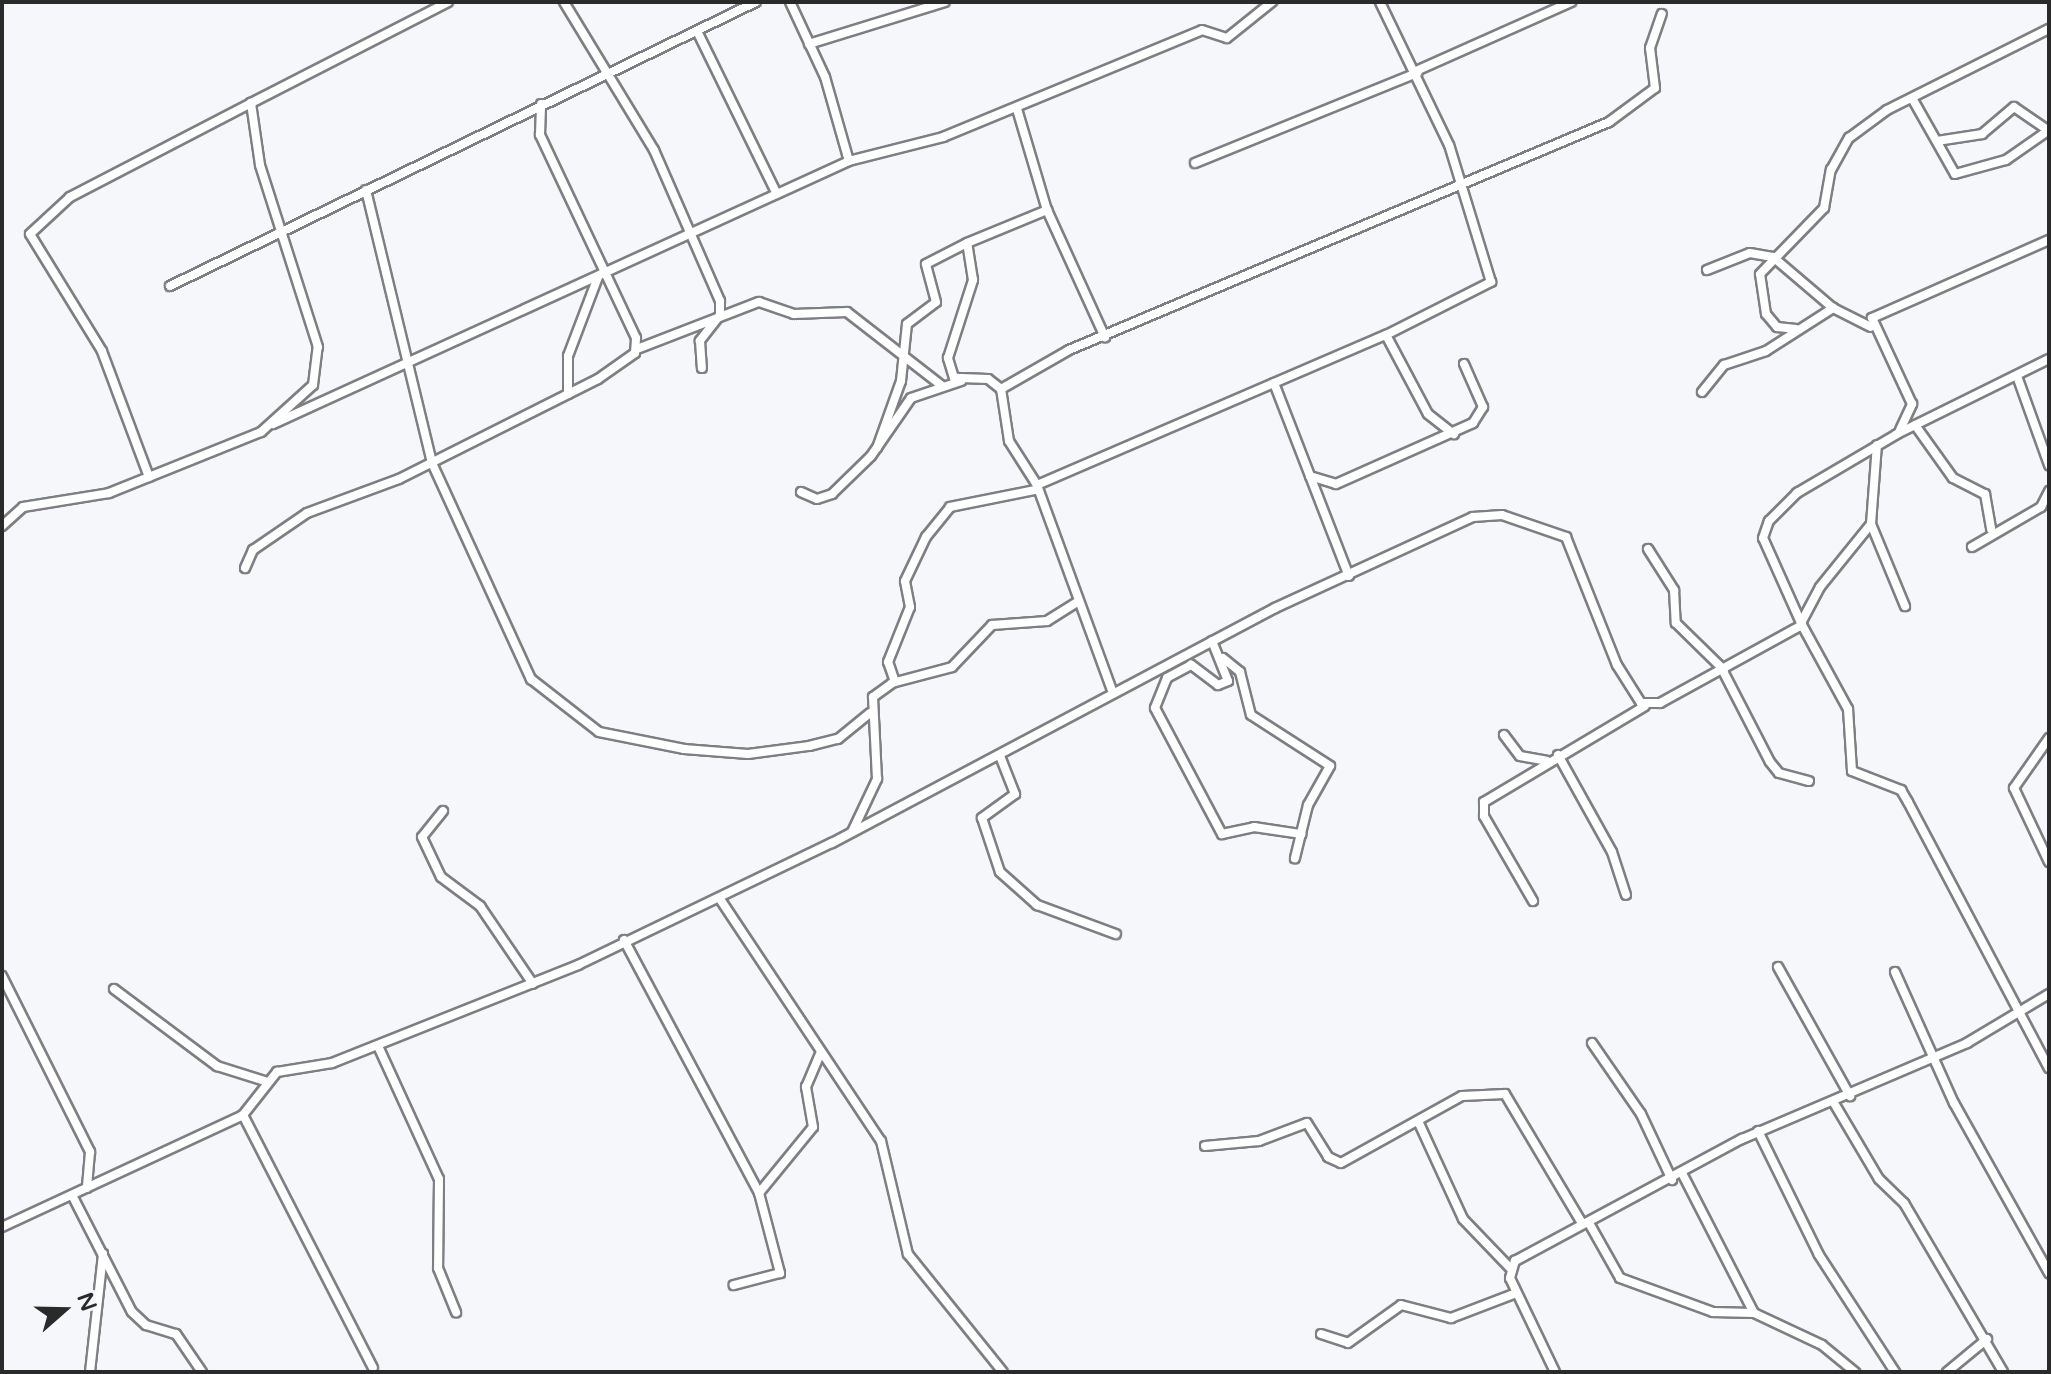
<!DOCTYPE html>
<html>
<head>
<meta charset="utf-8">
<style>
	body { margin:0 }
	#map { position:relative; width:2051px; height:1374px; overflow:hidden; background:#f6f7fb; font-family:"Varela Round",sans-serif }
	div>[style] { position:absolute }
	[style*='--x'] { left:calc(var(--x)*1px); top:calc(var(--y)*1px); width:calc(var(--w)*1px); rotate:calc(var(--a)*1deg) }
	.roads { filter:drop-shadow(2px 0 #7e7f82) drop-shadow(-2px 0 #7e7f82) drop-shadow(0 2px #7e7f82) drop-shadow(0 -2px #7e7f82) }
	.minor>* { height:8px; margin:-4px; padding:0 4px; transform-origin:4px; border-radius:4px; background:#fff }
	span { translate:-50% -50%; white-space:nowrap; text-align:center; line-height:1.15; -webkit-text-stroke:6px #f6f7fb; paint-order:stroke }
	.frame { position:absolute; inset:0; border:4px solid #2a2a2b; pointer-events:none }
	.north { position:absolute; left:24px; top:1270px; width:80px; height:80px; -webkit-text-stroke:6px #f6f7fb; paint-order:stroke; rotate:70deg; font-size:22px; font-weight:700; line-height:32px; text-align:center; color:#2a2a2b }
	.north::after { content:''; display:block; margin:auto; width:28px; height:36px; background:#2a2a2b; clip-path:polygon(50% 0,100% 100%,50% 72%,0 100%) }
</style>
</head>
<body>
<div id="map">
	<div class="roads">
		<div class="minor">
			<div style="--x:564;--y:2;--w:173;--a:58.7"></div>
			<div style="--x:654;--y:150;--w:165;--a:66.4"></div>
			<div style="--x:720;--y:301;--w:14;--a:90"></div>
			<div style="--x:720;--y:315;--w:33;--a:128"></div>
			<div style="--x:700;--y:341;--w:27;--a:86"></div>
			<div style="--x:790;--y:2;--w:83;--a:65"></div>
			<div style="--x:825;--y:77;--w:87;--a:74.1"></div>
			<div style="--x:697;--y:31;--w:179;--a:63.9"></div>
			<div style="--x:809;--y:44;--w:142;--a:-17.2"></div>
			<div style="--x:1416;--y:71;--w:170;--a:-24"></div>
			<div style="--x:1912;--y:98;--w:87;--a:60.5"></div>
			<div style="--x:1955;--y:174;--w:53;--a:-15.4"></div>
			<div style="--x:2006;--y:160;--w:52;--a:-34.9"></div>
			<div style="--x:1017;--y:109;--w:105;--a:73.5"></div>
			<div style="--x:1047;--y:210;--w:140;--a:65.5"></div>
			<div style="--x:1937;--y:141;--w:46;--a:-8.8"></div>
			<div style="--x:1982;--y:134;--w:42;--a:-40.2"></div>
			<div style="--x:2014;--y:107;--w:42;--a:34.4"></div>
			<div style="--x:1195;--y:163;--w:240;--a:-22.1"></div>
			<div style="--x:366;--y:190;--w:281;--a:76.4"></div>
			<div style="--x:432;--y:463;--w:238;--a:65.4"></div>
			<div style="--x:531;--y:679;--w:86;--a:37.9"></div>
			<div style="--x:599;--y:732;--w:87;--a:11.3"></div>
			<div style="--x:684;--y:749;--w:64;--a:4.5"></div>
			<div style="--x:748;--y:754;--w:62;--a:-7.5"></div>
			<div style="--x:809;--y:746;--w:30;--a:-14"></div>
			<div style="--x:838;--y:739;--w:41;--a:-39.1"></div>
			<div style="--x:1707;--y:270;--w:46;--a:-21.6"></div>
			<div style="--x:1750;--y:253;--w:23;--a:10"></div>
			<div style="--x:1773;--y:257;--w:79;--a:40.4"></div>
			<div style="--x:1833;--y:308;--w:42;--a:26.6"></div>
			<div style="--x:170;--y:286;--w:651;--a:-25.86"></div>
			<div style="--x:1796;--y:329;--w:19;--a:-174"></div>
			<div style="--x:1777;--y:327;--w:17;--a:-130"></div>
			<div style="--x:1766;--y:314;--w:40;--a:-98.5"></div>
			<div style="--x:1760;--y:274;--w:92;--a:-45.9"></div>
			<div style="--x:1824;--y:208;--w:39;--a:-80"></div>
			<div style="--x:1831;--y:170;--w:37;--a:-61"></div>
			<div style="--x:1849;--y:138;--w:47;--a:-36.4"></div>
			<div style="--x:1887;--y:110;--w:181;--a:-26.6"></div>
			<div style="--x:1386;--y:335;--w:89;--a:62"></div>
			<div style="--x:1428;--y:414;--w:33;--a:38"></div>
			<div style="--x:637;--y:349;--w:131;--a:-21.1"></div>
			<div style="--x:759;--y:302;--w:37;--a:19"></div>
			<div style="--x:794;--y:314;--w:53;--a:-2.2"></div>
			<div style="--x:847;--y:312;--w:120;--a:37.9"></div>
			<div style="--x:2017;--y:376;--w:95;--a:70.2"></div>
			<div style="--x:1274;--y:383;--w:207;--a:68.8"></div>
			<div style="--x:1001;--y:389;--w:78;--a:-29.8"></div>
			<div style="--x:1069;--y:350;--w:586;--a:-22.89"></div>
			<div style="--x:1609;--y:122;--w:57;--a:-36.5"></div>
			<div style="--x:1655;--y:88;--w:40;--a:-97.1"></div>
			<div style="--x:1650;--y:48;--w:36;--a:-71"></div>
			<div style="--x:1702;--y:392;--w:35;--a:-51"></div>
			<div style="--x:1724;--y:365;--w:44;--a:-18.4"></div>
			<div style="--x:1766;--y:351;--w:80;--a:-32.7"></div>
			<div style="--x:568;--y:394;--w:38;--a:-90"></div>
			<div style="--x:568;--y:356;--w:85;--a:-69.2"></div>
			<div style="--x:273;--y:424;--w:633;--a:-24.54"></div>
			<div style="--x:849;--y:161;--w:97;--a:-14.3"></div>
			<div style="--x:943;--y:137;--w:280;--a:-22.4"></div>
			<div style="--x:1202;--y:30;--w:26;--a:18"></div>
			<div style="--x:1227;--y:38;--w:58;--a:-38.7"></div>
			<div style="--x:1915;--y:425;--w:65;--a:54.4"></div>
			<div style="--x:1953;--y:478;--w:36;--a:27"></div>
			<div style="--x:1985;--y:494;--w:36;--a:80"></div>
			<div style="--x:1900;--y:430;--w:29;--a:-65"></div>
			<div style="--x:1912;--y:404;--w:95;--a:-114.9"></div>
			<div style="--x:1872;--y:318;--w:193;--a:-23.8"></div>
			<div style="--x:877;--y:448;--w:71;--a:-70.3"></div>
			<div style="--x:901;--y:381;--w:57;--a:-84"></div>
			<div style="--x:907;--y:324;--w:36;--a:-37"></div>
			<div style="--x:936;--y:302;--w:39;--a:-105"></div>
			<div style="--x:926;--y:264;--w:46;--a:-27.1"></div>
			<div style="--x:1310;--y:476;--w:27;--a:17"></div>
			<div style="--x:1336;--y:484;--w:150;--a:-24"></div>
			<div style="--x:1473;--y:423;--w:19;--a:-58"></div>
			<div style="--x:1483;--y:407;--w:47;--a:-113.8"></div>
			<div style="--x:149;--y:477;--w:134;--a:-110.5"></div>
			<div style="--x:102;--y:351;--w:137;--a:-121.6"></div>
			<div style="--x:30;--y:234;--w:54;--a:-42.8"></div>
			<div style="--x:70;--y:197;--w:204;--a:-27.4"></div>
			<div style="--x:1037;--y:485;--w:52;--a:-122.5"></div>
			<div style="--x:1009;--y:441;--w:53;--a:-98.7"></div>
			<div style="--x:1001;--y:389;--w:16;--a:-142"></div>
			<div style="--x:988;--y:379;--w:34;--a:-178"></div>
			<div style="--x:954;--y:378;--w:21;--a:-107"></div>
			<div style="--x:948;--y:358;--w:82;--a:-72.2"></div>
			<div style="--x:973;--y:280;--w:37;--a:-99"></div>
			<div style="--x:967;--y:243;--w:87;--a:-22.4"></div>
			<div style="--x:801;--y:492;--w:17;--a:24"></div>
			<div style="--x:817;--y:499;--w:16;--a:-18"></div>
			<div style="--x:832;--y:494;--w:54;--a:-44.3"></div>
			<div style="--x:871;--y:456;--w:70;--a:-55.4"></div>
			<div style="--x:911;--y:398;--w:53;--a:-18.8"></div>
			<div style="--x:1871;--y:524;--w:89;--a:67.5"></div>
			<div style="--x:2;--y:526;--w:28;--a:-42"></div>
			<div style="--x:23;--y:507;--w:87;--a:-9.2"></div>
			<div style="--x:109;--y:493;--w:164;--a:-21.9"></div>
			<div style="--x:261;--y:432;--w:70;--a:-42.1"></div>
			<div style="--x:313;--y:385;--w:38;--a:-83"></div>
			<div style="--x:318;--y:347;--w:191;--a:-107.7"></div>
			<div style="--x:260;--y:165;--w:63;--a:-98.3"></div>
			<div style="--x:251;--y:103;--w:221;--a:-27.1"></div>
			<div style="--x:1972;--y:547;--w:80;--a:-30.1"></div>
			<div style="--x:2041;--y:507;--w:18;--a:-63"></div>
			<div style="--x:1648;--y:549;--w:49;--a:57.6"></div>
			<div style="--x:1674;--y:590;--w:33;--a:87"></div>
			<div style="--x:1676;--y:623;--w:67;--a:44.4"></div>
			<div style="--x:245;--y:568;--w:20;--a:-66"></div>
			<div style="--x:253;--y:550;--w:65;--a:-34.4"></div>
			<div style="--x:307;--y:513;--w:98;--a:-20.3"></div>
			<div style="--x:399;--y:479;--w:223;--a:-26.7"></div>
			<div style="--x:598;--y:379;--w:45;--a:-35.1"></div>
			<div style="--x:635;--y:353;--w:15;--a:-86"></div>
			<div style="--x:636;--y:338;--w:225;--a:-115.3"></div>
			<div style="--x:540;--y:135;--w:31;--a:-88"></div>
			<div style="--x:1802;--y:621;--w:38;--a:-62"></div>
			<div style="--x:1820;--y:587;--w:81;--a:-51"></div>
			<div style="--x:1871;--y:524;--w:79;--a:-85.7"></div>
			<div style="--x:1802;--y:625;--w:96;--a:61.3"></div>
			<div style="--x:1848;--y:709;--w:62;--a:86.3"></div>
			<div style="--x:1852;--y:771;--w:53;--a:21.2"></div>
			<div style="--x:1901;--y:790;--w:14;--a:60"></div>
			<div style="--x:1908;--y:802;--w:301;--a:62.1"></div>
			<div style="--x:1212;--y:641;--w:43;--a:68.2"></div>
			<div style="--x:1228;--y:681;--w:11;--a:158"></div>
			<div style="--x:1218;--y:685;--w:34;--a:-143"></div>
			<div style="--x:1191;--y:665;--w:27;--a:152"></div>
			<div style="--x:1167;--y:678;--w:32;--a:112"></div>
			<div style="--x:1155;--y:708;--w:143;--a:62"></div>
			<div style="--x:1222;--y:834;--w:33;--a:-12"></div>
			<div style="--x:1254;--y:827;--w:48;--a:8.5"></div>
			<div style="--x:1223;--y:658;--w:22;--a:39"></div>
			<div style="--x:1240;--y:672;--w:44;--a:75.7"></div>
			<div style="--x:1251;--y:715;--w:94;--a:32.8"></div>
			<div style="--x:1330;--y:766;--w:45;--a:119.4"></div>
			<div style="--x:1308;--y:805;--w:55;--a:103.8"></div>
			<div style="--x:1723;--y:671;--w:102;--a:62.7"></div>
			<div style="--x:1770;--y:762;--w:14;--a:51"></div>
			<div style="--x:1779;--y:773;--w:31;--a:15"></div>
			<div style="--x:895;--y:682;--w:21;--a:-109"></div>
			<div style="--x:888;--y:662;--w:59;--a:-68.2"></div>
			<div style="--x:910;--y:607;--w:26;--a:-101"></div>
			<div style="--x:905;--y:581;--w:49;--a:-64.5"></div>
			<div style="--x:926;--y:537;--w:38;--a:-51"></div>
			<div style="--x:950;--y:507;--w:87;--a:-11.3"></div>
			<div style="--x:1113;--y:693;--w:221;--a:-110.1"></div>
			<div style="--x:1037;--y:485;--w:380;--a:-23.3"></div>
			<div style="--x:1386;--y:335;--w:118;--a:-26.8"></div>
			<div style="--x:1491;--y:282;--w:143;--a:-107"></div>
			<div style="--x:1449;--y:145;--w:159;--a:-115.8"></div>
			<div style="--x:1504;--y:735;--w:26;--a:53"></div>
			<div style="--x:1520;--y:756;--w:27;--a:10"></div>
			<div style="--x:2049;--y:738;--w:61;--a:125"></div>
			<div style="--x:2014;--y:788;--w:82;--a:64.7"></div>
			<div style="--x:1558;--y:755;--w:111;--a:60.9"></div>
			<div style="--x:1612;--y:852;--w:45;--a:72"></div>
			<div style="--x:1000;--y:756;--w:41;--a:68.5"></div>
			<div style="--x:1015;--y:794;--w:41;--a:144"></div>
			<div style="--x:982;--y:818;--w:57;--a:71.6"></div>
			<div style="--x:1000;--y:872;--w:50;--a:41.7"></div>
			<div style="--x:1037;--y:905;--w:84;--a:20.2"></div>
			<div style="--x:443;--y:811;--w:33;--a:129"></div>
			<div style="--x:422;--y:837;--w:44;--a:64.6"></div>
			<div style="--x:441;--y:877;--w:49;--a:36.6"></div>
			<div style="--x:480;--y:906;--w:94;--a:55.8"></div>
			<div style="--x:852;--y:832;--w:59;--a:-64.7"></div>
			<div style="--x:877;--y:779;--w:82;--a:-92.8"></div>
			<div style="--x:873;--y:697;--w:24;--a:-36"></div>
			<div style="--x:892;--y:683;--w:62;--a:-14.9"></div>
			<div style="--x:952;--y:667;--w:58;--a:-46.4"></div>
			<div style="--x:992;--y:625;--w:55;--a:-4.2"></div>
			<div style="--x:1047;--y:621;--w:34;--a:-32"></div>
			<div style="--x:720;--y:899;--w:291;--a:56.4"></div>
			<div style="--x:881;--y:1141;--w:116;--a:76.6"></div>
			<div style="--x:908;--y:1254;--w:151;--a:51.2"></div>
			<div style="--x:1533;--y:901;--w:98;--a:-120"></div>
			<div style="--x:1484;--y:816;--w:14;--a:-90"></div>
			<div style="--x:1484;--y:802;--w:187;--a:-30.8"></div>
			<div style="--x:624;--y:940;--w:287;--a:61.9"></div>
			<div style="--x:759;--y:1193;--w:83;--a:75.3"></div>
			<div style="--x:780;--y:1273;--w:48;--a:165.4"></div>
			<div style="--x:1778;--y:967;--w:148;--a:60.8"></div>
			<div style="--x:1895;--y:972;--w:144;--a:65.8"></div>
			<div style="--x:1954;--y:1103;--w:195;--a:60.8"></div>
			<div style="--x:2;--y:976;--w:197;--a:63.4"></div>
			<div style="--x:90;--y:1152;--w:36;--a:95"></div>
			<div style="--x:114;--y:989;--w:129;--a:36.8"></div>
			<div style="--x:217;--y:1066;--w:50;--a:17.4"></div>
			<div style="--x:1592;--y:1043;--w:86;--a:55.4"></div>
			<div style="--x:1641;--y:1114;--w:73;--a:64.8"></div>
			<div style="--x:378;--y:1046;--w:146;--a:65.4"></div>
			<div style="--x:439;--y:1179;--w:89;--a:90.6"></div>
			<div style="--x:438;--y:1268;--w:48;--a:67.8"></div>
			<div style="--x:1834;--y:1103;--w:88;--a:59.4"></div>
			<div style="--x:1879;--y:1179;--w:35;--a:44"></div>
			<div style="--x:1904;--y:1203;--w:196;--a:59.6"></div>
			<div style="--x:243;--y:1115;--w:284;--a:62.8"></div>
			<div style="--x:1418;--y:1121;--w:108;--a:65.3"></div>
			<div style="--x:1463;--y:1219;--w:68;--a:46.2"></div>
			<div style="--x:1758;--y:1131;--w:138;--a:63.8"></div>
			<div style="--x:1819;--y:1255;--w:140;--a:57"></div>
			<div style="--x:1205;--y:1146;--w:54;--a:-5.3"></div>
			<div style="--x:1259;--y:1141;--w:51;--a:-20.6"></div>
			<div style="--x:1307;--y:1123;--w:40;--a:58"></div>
			<div style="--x:1328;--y:1157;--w:14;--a:25"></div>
			<div style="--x:1341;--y:1163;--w:138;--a:-29"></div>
			<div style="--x:1462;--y:1096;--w:43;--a:-2.7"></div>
			<div style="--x:1505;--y:1094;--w:150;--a:59.2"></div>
			<div style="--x:1683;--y:1175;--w:155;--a:62.8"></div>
			<div style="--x:1754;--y:1313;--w:75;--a:25.2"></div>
			<div style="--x:1822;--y:1345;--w:43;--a:39.3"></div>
			<div style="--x:759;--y:1193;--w:85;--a:-50.7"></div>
			<div style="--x:813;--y:1127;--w:41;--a:-99.9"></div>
			<div style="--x:806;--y:1087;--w:36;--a:-67"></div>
			<div style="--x:72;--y:1195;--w:131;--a:62.9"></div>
			<div style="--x:132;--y:1312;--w:19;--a:43"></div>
			<div style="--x:146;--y:1325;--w:31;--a:17"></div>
			<div style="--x:176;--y:1334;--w:46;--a:55.6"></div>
			<div style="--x:1589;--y:1223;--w:63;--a:60.6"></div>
			<div style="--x:1620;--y:1278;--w:99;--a:20.1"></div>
			<div style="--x:1713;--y:1312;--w:41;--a:1.4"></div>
			<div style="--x:2;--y:1227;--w:266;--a:-24.9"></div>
			<div style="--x:243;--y:1115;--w:55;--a:-51.7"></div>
			<div style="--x:277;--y:1072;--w:56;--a:-9.3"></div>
			<div style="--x:332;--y:1063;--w:265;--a:-21.7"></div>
			<div style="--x:578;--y:965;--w:282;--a:-25.7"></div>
			<div style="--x:832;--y:843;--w:501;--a:-27.94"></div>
			<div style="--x:1275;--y:608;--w:218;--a:-24.7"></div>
			<div style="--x:1473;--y:517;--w:29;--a:-4"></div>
			<div style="--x:1502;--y:515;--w:68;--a:19"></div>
			<div style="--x:1566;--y:537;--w:138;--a:68.3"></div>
			<div style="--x:1617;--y:665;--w:45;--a:57.7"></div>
			<div style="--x:1641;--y:703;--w:19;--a:0"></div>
			<div style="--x:1660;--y:703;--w:162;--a:-28.8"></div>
			<div style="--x:1802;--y:625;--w:95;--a:-114.1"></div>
			<div style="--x:1763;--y:538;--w:18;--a:-71"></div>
			<div style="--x:1769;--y:521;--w:40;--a:-45"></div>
			<div style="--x:1797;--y:493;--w:116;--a:-30.5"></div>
			<div style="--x:1897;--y:434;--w:169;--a:-26.3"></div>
			<div style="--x:1321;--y:1334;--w:28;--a:18"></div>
			<div style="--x:1348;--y:1343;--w:65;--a:-35.6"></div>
			<div style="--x:1401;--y:1305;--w:52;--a:14.6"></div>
			<div style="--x:1451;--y:1318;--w:70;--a:-21"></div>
			<div style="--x:90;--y:1372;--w:119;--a:-83.7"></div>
			<div style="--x:1555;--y:1372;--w:104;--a:-115.6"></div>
			<div style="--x:1510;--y:1278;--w:18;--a:-74"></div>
			<div style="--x:1515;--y:1261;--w:258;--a:-28.3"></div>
			<div style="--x:1742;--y:1139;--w:245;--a:-23.1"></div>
			<div style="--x:1967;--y:1043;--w:96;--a:-30.9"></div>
			<div style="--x:1947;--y:1372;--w:52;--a:-39.5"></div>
		</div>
	</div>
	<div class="frame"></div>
	<div class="north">N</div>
</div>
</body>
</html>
